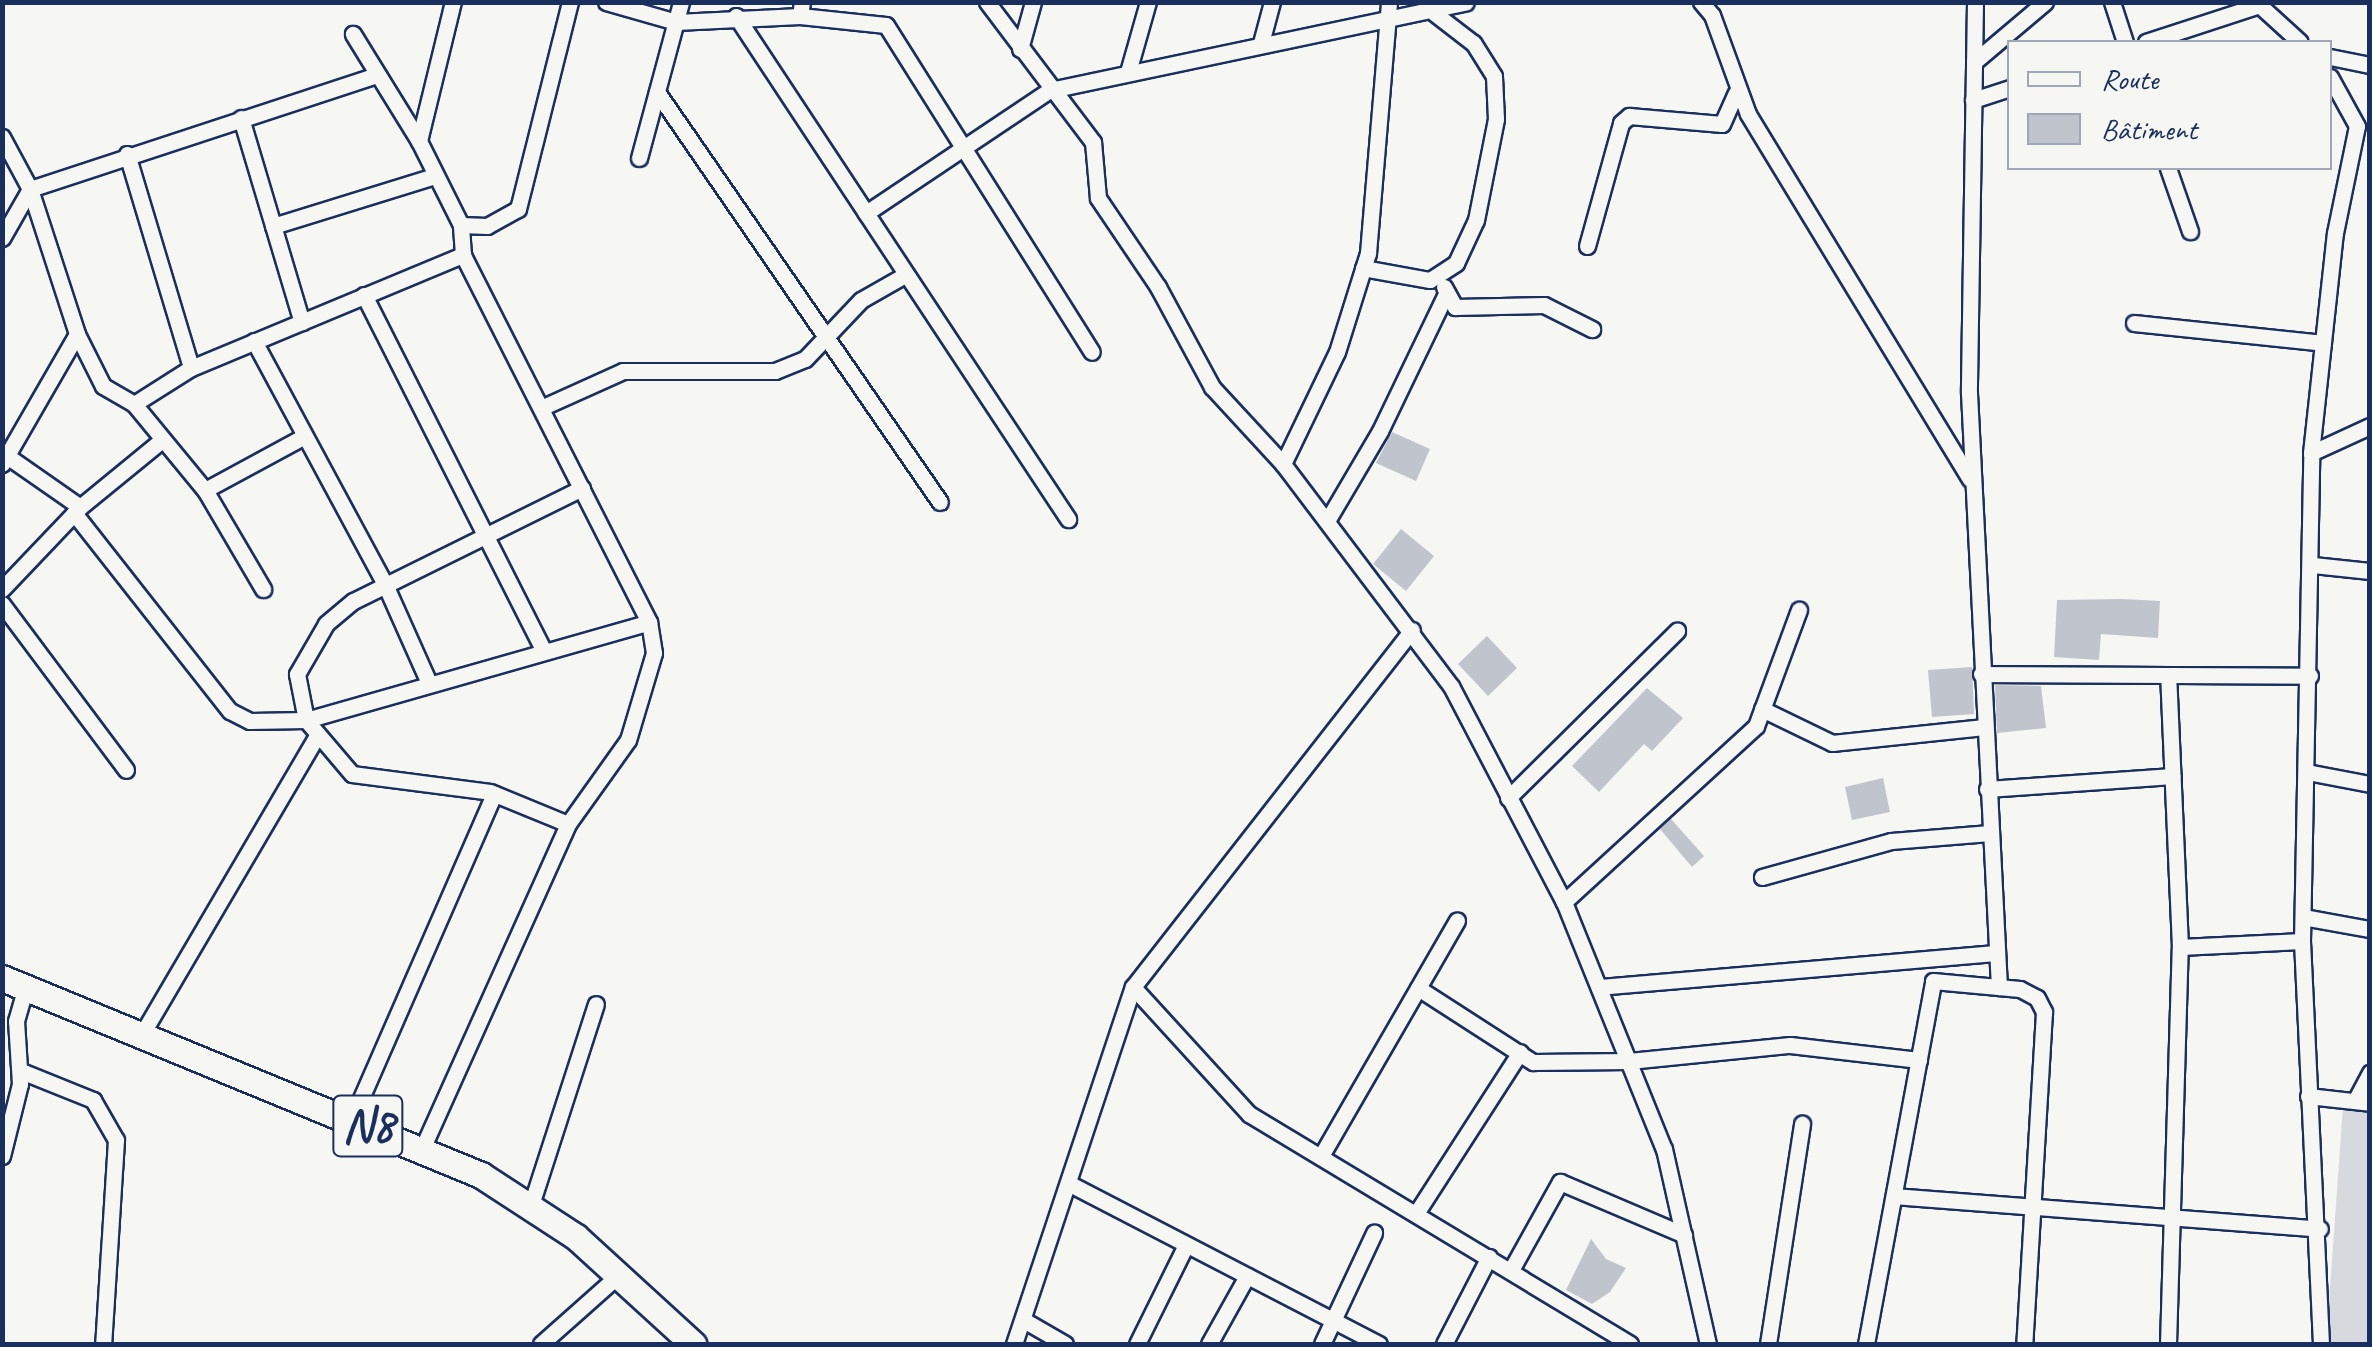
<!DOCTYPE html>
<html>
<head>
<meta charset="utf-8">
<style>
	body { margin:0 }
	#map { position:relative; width:2372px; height:1347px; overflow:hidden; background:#f6f6f2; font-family:Caveat,sans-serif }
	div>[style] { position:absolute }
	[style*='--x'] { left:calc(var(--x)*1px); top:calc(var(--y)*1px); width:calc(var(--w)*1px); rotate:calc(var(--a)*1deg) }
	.green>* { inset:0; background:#d6d9dd }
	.building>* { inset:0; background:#c0c4cd }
	.roads { filter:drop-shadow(2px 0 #1b2f5e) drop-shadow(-2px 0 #1b2f5e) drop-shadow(0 2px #1b2f5e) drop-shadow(0 -2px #1b2f5e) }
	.minor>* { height:15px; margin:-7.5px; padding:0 7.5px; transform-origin:7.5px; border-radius:7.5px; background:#f6f6f2 }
	.primary>* { height:25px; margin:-12.5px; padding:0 12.5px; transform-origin:12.5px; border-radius:12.5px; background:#f6f6f2 }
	span { translate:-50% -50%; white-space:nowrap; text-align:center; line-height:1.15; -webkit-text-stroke:9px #f6f6f2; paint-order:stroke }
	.shield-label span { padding:2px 8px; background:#f6f6f2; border:2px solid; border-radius:8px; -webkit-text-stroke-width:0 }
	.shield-label { font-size:48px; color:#1b2f5e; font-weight:700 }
	.frame { position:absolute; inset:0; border:5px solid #1b2f5e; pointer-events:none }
	.legend { position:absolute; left:2007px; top:40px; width:325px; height:130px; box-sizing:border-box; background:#f6f6f2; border:2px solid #9ea6b7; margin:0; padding:12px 18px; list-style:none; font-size:30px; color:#1b2f5e }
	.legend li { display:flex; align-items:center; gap:20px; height:50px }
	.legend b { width:50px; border:2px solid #9ea6b7 }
</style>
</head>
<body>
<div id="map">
	<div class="green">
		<div style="clip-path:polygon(2343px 1107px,2369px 1111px,2369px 1344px,2326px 1344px)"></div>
	</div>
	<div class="building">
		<div style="clip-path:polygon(1392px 432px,1430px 449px,1416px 481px,1376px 463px)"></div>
		<div style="clip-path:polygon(1401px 529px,1434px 556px,1406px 591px,1373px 564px)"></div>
		<div style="clip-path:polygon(2122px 599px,2160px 601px,2158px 638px,2101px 634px,2099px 660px,2054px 657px,2057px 600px)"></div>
		<div style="clip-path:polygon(1487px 636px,1517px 668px,1488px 696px,1458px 664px)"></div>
		<div style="clip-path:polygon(1972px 667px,1974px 714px,1932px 717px,1928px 670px)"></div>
		<div style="clip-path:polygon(1995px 685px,2041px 686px,2046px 728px,1997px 733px)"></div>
		<div style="clip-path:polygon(1647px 688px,1683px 718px,1652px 751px,1644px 744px,1599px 792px,1572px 766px)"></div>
		<div style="clip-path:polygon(1883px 778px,1890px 812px,1852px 820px,1845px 787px)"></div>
		<div style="clip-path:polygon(1671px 819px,1704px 856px,1692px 867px,1660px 829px)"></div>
		<div style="clip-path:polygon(1591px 1239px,1606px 1259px,1626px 1268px,1610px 1292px,1592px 1304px,1566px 1290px)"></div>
	</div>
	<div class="roads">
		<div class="minor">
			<div style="--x:606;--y:2;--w:73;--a:15.9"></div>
			<div style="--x:676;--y:22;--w:124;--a:-2.8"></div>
			<div style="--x:800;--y:16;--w:14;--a:-82"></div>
			<div style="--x:987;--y:2;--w:176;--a:52.9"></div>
			<div style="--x:1093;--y:142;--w:56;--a:84.9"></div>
			<div style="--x:1098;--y:198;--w:107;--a:56"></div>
			<div style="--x:1158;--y:287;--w:114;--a:61.6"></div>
			<div style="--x:1212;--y:387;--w:105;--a:47.3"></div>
			<div style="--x:1283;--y:464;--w:278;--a:52.9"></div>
			<div style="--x:1451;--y:686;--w:244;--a:62.4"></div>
			<div style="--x:1564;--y:902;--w:266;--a:68"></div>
			<div style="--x:1664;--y:1149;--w:200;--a:77.3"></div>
			<div style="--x:1701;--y:2;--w:17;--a:50"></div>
			<div style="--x:1712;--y:15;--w:105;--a:70"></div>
			<div style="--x:1748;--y:114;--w:427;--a:58.7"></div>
			<div style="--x:1975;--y:2;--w:391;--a:90.9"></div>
			<div style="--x:1969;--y:393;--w:595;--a:87.11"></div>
			<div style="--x:2112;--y:2;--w:42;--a:72"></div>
			<div style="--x:2256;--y:2;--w:59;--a:42.3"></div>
			<div style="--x:736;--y:16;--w:603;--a:56.57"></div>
			<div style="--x:800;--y:16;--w:86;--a:6"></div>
			<div style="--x:886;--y:25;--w:386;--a:57.8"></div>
			<div style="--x:2146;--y:42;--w:119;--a:-18.1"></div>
			<div style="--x:1261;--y:43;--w:42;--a:-75"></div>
			<div style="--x:1020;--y:49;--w:49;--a:-74.5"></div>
			<div style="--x:2330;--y:57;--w:41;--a:11.3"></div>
			<div style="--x:1974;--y:62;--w:93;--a:-40.2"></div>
			<div style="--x:1128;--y:72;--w:73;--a:-74.1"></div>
			<div style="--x:657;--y:92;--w:498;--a:55.4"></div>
			<div style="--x:1973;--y:100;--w:39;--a:-18"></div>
			<div style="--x:241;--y:118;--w:213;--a:73.4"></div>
			<div style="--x:2;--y:137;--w:59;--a:61.7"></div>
			<div style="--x:30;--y:189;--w:152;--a:72"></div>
			<div style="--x:77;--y:334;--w:58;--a:63.4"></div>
			<div style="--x:103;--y:386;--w:36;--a:30"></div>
			<div style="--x:134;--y:404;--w:112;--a:50.5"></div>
			<div style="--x:205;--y:490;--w:115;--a:59.6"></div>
			<div style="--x:419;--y:141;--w:143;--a:-76.3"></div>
			<div style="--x:127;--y:154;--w:223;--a:73.3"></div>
			<div style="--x:639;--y:158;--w:162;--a:-74.9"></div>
			<div style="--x:2168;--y:168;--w:67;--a:70.8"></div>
			<div style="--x:866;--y:213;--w:221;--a:-33.8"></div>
			<div style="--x:1050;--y:90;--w:425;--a:-11.9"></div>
			<div style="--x:461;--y:225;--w:26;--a:2"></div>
			<div style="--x:487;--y:226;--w:35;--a:-29"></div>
			<div style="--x:518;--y:209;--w:213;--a:-75.9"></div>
			<div style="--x:273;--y:226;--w:170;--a:-17.2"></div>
			<div style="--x:2;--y:238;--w:56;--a:-60.3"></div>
			<div style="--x:30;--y:189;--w:361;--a:-18.2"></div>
			<div style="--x:1587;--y:246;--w:128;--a:-74.5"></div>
			<div style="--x:1621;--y:123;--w:11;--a:-41"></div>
			<div style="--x:1629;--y:116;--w:93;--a:4.9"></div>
			<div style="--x:1722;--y:124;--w:34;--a:-66"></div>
			<div style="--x:1363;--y:268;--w:68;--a:10.2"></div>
			<div style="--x:1430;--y:280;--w:31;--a:-33"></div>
			<div style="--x:1456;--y:263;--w:47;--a:-65.1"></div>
			<div style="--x:1476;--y:220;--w:103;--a:-78.8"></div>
			<div style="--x:1496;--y:119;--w:43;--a:-92.7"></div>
			<div style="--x:1494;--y:76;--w:39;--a:-122"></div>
			<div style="--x:1473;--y:43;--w:49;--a:-142.4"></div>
			<div style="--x:1444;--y:287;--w:23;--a:61"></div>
			<div style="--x:1455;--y:307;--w:89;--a:-1.3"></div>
			<div style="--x:1544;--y:305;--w:54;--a:26.6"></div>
			<div style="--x:364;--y:295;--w:398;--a:63.2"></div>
			<div style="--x:2134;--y:323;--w:190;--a:6"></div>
			<div style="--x:254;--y:341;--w:274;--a:61.7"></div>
			<div style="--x:384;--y:582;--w:108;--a:66"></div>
			<div style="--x:134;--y:404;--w:67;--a:-32.3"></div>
			<div style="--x:191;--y:368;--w:295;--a:-22.6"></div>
			<div style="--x:543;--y:407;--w:88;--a:-24.2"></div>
			<div style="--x:623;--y:371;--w:152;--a:0"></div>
			<div style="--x:775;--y:371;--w:32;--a:-22"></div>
			<div style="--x:805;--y:359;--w:81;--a:-46.5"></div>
			<div style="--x:861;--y:300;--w:51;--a:-29.6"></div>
			<div style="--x:2311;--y:453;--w:65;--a:-24.6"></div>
			<div style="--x:7;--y:456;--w:89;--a:34.9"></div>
			<div style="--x:2;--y:464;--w:150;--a:-60"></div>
			<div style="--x:1283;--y:464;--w:124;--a:-64.3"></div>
			<div style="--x:1337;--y:352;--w:104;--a:-72.6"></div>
			<div style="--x:1368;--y:253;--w:252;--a:-85.2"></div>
			<div style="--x:582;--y:488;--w:255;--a:153.7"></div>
			<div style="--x:353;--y:601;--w:35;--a:140"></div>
			<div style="--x:326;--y:624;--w:58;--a:120.1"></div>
			<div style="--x:297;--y:674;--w:47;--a:78.9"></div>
			<div style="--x:306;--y:720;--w:357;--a:-15.9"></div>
			<div style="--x:205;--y:490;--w:111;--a:-28.4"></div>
			<div style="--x:74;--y:513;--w:252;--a:51.8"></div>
			<div style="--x:230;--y:711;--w:22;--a:27"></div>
			<div style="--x:250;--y:721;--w:56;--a:-1"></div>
			<div style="--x:306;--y:720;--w:71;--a:49.6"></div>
			<div style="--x:352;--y:774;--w:139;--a:7.4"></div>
			<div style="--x:490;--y:792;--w:84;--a:22.3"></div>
			<div style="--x:568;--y:824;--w:103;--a:-54.5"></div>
			<div style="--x:628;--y:740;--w:91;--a:-73.4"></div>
			<div style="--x:654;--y:653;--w:31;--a:-99"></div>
			<div style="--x:649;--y:622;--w:411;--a:-116.9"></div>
			<div style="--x:463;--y:255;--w:30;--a:-94"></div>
			<div style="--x:461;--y:225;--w:94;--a:-116.6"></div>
			<div style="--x:419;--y:141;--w:126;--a:-121.7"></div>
			<div style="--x:1327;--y:521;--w:104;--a:-59.5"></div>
			<div style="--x:1380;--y:431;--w:150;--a:-64.3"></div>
			<div style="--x:2313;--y:565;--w:57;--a:6"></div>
			<div style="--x:2;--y:589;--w:113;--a:-46.4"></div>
			<div style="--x:80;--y:507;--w:106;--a:-39.3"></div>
			<div style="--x:2;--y:604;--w:207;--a:53.2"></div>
			<div style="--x:1981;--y:674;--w:329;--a:0.3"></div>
			<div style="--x:1762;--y:709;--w:78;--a:25.9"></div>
			<div style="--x:1832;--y:743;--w:153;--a:-6"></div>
			<div style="--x:2307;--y:772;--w:64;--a:10.8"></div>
			<div style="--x:1987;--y:789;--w:186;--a:-4"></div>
			<div style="--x:1508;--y:798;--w:238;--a:-44.7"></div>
			<div style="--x:1762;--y:877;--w:134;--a:-15.6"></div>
			<div style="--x:1891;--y:841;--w:99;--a:-4.6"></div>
			<div style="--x:1564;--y:902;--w:260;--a:-42.5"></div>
			<div style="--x:1756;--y:726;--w:124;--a:-69.7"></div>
			<div style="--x:2303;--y:917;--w:68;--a:10.2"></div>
			<div style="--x:2180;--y:947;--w:122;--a:-2.8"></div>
			<div style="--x:1133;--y:987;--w:172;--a:47.6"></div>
			<div style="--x:1249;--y:1114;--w:445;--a:31.1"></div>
			<div style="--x:1599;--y:987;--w:399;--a:-4.9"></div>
			<div style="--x:1418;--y:988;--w:137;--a:32.8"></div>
			<div style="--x:1533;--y:1062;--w:96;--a:-0.6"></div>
			<div style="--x:1629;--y:1061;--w:162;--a:-5.7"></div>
			<div style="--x:1790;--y:1045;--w:130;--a:6.6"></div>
			<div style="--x:142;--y:1034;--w:346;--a:-59.6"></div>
			<div style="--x:21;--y:1071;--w:78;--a:21.9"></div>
			<div style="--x:93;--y:1100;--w:46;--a:60.1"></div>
			<div style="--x:116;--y:1140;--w:204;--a:93.6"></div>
			<div style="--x:2308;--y:1096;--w:62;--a:6.4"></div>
			<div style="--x:2355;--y:1101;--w:32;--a:-62"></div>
			<div style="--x:352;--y:1119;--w:355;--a:-66.4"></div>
			<div style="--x:422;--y:1149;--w:356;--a:-65.8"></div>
			<div style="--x:2;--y:1156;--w:74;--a:-76"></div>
			<div style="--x:20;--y:1084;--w:63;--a:-93.6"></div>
			<div style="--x:16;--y:1021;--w:35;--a:-74"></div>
			<div style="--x:1321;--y:1156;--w:272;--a:-60"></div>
			<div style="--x:1070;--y:1184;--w:348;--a:27.4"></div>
			<div style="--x:1894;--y:1196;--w:427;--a:4.4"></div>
			<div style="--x:531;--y:1205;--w:211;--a:-72.1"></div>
			<div style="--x:1417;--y:1212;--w:190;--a:-57.2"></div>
			<div style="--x:1511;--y:1270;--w:101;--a:-60.9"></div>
			<div style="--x:1560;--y:1182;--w:135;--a:23.1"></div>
			<div style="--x:1027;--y:1322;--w:44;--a:30.1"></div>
			<div style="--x:541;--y:1344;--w:107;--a:-41.6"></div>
			<div style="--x:1014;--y:1344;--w:376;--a:-71.6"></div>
			<div style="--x:1133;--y:987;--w:453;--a:-52"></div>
			<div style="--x:1137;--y:1344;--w:110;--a:-63.7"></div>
			<div style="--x:1209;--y:1344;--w:78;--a:-60.8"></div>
			<div style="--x:1322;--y:1344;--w:123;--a:-64.9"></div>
			<div style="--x:1444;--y:1344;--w:98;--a:-62.7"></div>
			<div style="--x:1768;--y:1344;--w:223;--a:-81.2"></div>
			<div style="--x:1866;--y:1344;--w:369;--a:-79.5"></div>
			<div style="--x:1933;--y:981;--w:87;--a:5.3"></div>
			<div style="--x:2020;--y:989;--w:19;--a:28"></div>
			<div style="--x:2037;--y:998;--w:16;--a:63"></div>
			<div style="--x:2044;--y:1012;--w:333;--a:93.4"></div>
			<div style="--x:2168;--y:1344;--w:397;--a:-88.3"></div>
			<div style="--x:2180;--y:947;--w:272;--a:-92.5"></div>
			<div style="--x:2321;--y:1344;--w:403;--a:-92.7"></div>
			<div style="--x:2302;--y:941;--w:488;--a:-88.9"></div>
			<div style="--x:2311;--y:453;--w:221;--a:-83.8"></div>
			<div style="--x:2335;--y:233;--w:109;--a:-78.4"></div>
			<div style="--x:2357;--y:126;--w:56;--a:-118.9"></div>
		</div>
		<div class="primary">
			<div style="--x:2;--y:978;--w:518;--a:22.36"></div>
			<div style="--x:481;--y:1175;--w:113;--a:33.1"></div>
			<div style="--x:576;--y:1237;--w:159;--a:42.4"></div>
		</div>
	</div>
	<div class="shield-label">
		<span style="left:368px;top:1126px">N8</span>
	</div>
	<div class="frame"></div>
	<ul class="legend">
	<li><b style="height:12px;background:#f6f6f2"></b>Route</li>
	<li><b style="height:28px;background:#c0c4cd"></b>Bâtiment</li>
	</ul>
</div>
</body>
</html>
